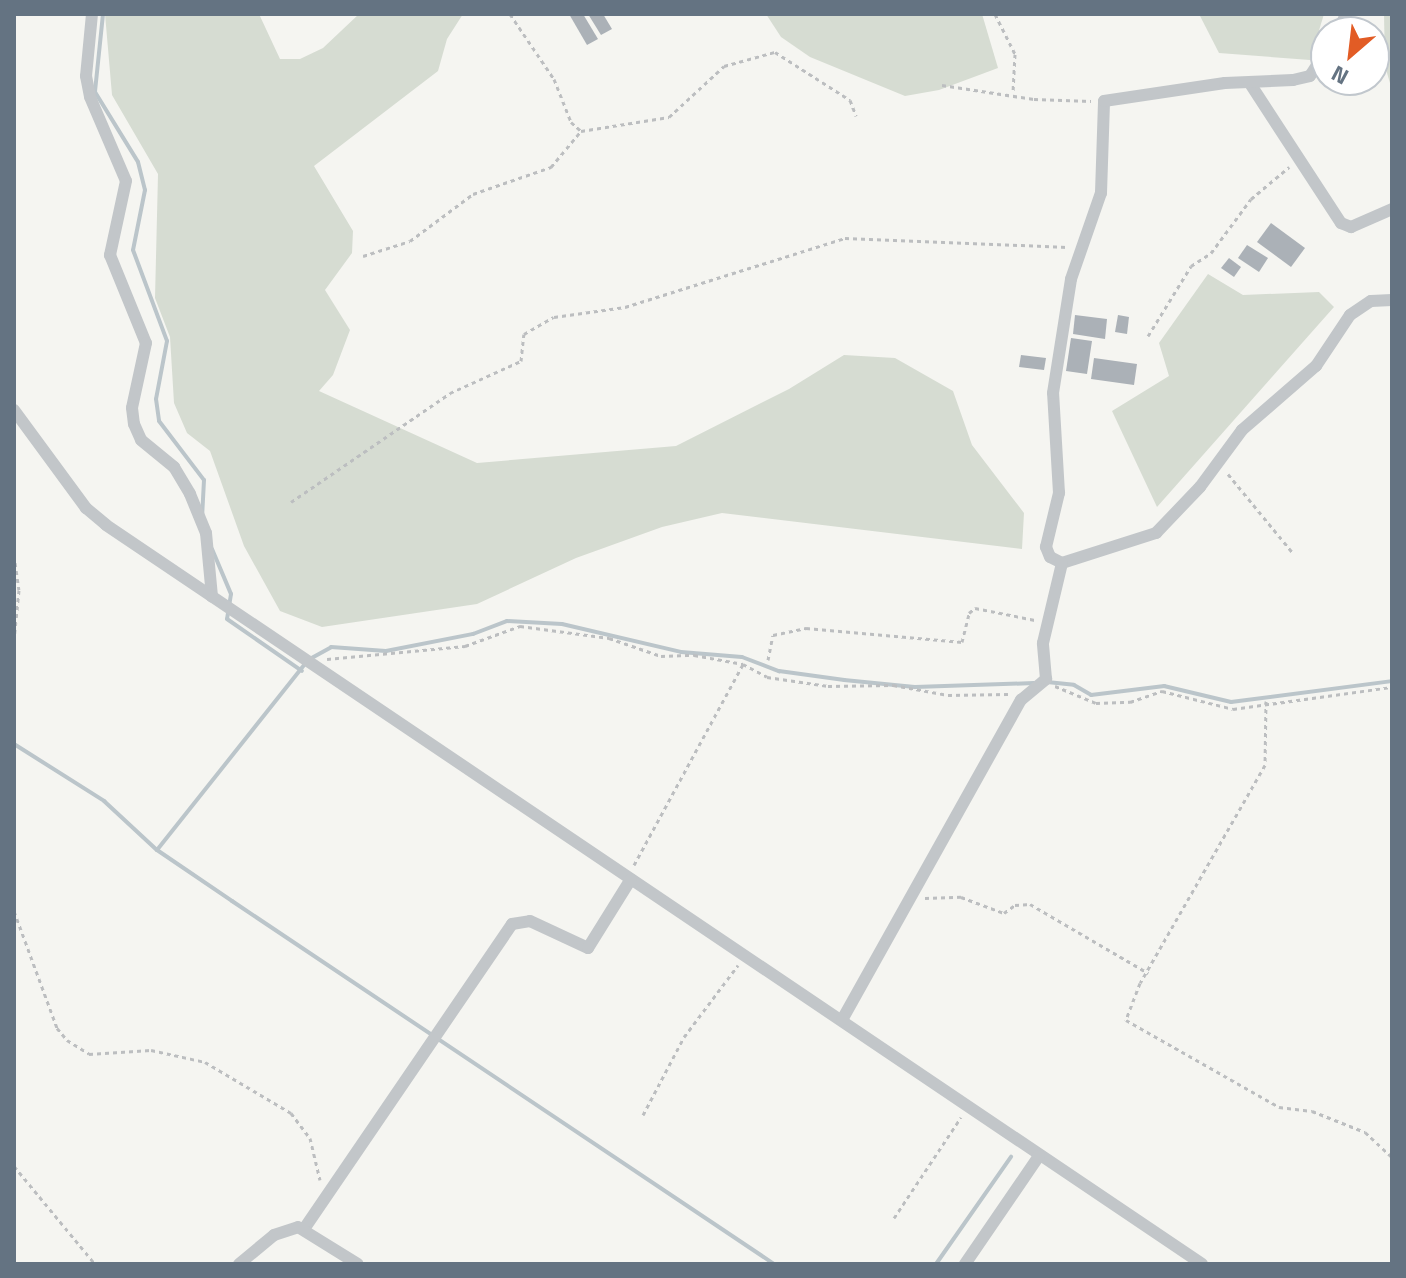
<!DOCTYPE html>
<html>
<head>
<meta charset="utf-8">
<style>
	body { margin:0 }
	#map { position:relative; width:1406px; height:1278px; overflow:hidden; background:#f5f5f1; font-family:"Titillium Web",sans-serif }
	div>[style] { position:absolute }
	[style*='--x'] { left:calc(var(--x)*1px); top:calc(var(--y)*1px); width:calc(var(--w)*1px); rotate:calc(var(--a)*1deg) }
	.green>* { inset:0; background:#d6dcd2 }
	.stream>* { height:4px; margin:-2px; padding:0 2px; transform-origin:2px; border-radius:2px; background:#bbc5ca }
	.building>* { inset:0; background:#abb1b7 }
	.path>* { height:3px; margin-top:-1.5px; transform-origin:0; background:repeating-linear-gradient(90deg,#bcbec0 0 4px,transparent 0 8px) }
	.street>* { height:12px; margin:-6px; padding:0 6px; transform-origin:6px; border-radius:6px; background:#c2c6c9 }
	span { translate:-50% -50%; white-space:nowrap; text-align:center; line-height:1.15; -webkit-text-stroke:8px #fff; paint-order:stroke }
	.frame { position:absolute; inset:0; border:16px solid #647382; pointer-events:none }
	.north { position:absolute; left:1310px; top:16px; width:80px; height:80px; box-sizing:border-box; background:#fff; border:2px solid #c1c7cd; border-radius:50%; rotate:208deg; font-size:22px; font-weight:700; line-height:32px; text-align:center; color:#647382 }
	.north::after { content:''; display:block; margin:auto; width:28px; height:36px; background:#e25c25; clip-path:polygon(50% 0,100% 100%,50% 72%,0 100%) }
</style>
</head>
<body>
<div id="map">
	<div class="green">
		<div style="clip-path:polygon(105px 14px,259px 14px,280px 59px,300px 59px,323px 48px,359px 14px,463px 14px,447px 39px,438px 71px,314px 166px,353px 231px,352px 253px,325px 290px,350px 330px,333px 375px,319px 391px,477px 463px,676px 446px,789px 389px,844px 355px,895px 358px,953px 391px,972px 445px,1024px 513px,1022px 549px,722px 513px,662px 527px,576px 558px,477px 604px,322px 627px,280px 611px,244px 546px,210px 451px,187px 433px,174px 403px,170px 337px,155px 298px,158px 174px,112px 95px)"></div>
		<div style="clip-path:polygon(766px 14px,982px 14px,998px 68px,939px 90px,905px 96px,810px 57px,781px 37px)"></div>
		<div style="clip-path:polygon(1199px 14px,1324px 14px,1310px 60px,1219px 53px)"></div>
		<div style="clip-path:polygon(1384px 14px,1392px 14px,1392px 90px,1385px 66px)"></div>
		<div style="clip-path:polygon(1208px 274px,1243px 295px,1319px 292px,1334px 307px,1157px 507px,1112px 411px,1169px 376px,1159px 343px)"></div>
	</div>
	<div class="stream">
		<div style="--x:103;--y:14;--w:78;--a:95.9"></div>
		<div style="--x:95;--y:92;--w:82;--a:58.4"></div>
		<div style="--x:138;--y:162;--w:29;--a:76"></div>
		<div style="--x:145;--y:190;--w:61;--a:101.3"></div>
		<div style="--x:133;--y:250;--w:97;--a:69.5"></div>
		<div style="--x:167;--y:341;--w:59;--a:100.7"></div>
		<div style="--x:156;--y:399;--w:22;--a:82"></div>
		<div style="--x:159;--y:421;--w:74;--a:52.7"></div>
		<div style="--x:204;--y:480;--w:34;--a:93"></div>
		<div style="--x:212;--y:549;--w:49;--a:67.1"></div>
		<div style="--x:231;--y:594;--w:25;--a:99"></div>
		<div style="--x:227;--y:619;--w:91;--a:34.7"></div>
		<div style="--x:1047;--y:682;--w:27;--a:6"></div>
		<div style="--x:1074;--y:685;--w:20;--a:30"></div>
		<div style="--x:1091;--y:695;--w:74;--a:-7"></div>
		<div style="--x:1164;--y:686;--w:69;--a:13.4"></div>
		<div style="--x:1231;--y:702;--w:162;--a:-7.4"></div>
		<div style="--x:14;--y:744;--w:107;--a:32.3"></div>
		<div style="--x:104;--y:801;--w:72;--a:42.8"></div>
		<div style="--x:157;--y:850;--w:91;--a:34.2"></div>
		<div style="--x:232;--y:901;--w:652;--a:33.81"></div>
		<div style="--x:157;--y:850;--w:243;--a:-51.5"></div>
		<div style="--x:308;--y:660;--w:26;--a:-29"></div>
		<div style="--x:331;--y:647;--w:55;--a:4.2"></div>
		<div style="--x:386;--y:651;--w:89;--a:-11.1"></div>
		<div style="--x:473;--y:634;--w:36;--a:-21"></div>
		<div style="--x:507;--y:621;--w:55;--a:3.1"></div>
		<div style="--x:562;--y:624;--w:122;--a:13.2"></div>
		<div style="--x:681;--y:652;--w:61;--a:4.7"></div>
		<div style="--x:742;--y:657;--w:40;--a:21"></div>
		<div style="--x:779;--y:671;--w:66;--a:7.9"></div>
		<div style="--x:844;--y:680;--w:71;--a:5.6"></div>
		<div style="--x:915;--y:687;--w:119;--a:-1.9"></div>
		<div style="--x:936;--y:1264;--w:131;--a:-55"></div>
	</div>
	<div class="building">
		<div style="clip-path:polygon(569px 14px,583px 14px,598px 39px,587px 45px)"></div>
		<div style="clip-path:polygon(588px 14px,603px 14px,612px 29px,601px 35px)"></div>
		<div style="clip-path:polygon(1271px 223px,1305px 248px,1291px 267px,1257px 242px)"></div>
		<div style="clip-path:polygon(1247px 245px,1268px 258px,1259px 272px,1238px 258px)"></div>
		<div style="clip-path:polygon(1229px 258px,1241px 267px,1234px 277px,1221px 268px)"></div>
		<div style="clip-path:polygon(1075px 315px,1107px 319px,1105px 339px,1073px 334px)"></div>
		<div style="clip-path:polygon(1118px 315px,1129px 317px,1127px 334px,1115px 332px)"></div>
		<div style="clip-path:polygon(1071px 338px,1092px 341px,1087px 374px,1066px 371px)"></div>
		<div style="clip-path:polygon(1021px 355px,1046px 358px,1044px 370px,1019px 367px)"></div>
		<div style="clip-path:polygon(1094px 358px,1137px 364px,1134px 385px,1091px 379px)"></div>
	</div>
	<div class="path">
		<div style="--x:510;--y:14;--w:78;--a:55.9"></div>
		<div style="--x:554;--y:79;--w:46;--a:68.4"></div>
		<div style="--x:571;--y:122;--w:13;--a:42"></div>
		<div style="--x:581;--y:131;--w:89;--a:-9"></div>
		<div style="--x:669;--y:117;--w:75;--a:-42.8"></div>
		<div style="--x:724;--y:66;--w:53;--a:-15.4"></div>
		<div style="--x:775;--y:52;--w:89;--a:32.6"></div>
		<div style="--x:850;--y:100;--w:17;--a:69"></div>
		<div style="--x:995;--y:14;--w:45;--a:63.4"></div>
		<div style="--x:1015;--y:54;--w:38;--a:93"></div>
		<div style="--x:942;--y:85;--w:93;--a:8.7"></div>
		<div style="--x:1034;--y:99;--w:57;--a:2"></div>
		<div style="--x:363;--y:256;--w:49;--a:-17.7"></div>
		<div style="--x:410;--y:241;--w:79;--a:-36.7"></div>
		<div style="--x:473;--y:194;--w:83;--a:-19.1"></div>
		<div style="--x:551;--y:167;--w:47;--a:-50.2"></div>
		<div style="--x:1148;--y:336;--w:82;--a:-58.4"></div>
		<div style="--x:1191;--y:266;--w:24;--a:-33"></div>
		<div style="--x:1211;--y:253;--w:67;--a:-53.5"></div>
		<div style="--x:1251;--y:199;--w:50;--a:-40.1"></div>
		<div style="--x:1228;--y:474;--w:102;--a:50.6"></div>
		<div style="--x:291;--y:502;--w:193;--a:-34.4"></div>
		<div style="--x:450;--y:393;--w:78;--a:-24.3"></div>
		<div style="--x:521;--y:361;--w:27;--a:-84"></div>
		<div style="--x:524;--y:334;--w:34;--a:-30"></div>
		<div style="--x:554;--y:317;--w:72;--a:-8"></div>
		<div style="--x:625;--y:307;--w:231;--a:-17.4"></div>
		<div style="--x:845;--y:238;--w:222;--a:2.3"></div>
		<div style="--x:14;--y:555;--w:35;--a:82"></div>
		<div style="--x:19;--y:590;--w:50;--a:95.7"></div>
		<div style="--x:327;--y:659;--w:139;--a:-5.4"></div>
		<div style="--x:465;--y:646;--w:59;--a:-20"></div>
		<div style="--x:520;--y:626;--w:90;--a:7.7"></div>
		<div style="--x:609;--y:638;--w:55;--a:19.1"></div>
		<div style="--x:661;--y:656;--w:33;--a:-2"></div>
		<div style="--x:694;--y:655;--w:50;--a:10.4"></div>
		<div style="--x:768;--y:660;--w:25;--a:-79"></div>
		<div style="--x:773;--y:635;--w:34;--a:-12"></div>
		<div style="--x:806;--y:628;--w:157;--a:5.1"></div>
		<div style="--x:962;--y:642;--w:30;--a:-76"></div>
		<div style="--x:969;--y:613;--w:8;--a:-40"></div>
		<div style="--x:975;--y:608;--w:61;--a:11.3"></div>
		<div style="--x:1055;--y:686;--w:44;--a:22.5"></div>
		<div style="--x:1096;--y:703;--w:34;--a:-2"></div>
		<div style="--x:1130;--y:702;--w:34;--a:-19"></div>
		<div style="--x:1162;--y:691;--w:73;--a:14.2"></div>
		<div style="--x:1233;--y:709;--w:161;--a:-7.9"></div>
		<div style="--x:1266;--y:701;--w:64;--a:90.9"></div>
		<div style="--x:1265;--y:765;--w:251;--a:119.8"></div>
		<div style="--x:1140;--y:983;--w:40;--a:111"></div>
		<div style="--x:1126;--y:1020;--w:176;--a:29.6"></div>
		<div style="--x:1279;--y:1107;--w:33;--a:7"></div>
		<div style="--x:1312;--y:1111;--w:57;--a:21.6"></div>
		<div style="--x:1365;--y:1132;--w:37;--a:43"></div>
		<div style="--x:634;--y:865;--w:229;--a:-61.5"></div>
		<div style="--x:743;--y:664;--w:27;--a:28"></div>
		<div style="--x:767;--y:677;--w:62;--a:8.4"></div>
		<div style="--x:828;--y:686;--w:65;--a:-0.9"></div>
		<div style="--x:893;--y:685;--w:56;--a:10.3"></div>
		<div style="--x:948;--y:695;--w:60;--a:-1"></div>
		<div style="--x:925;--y:898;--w:36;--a:-2"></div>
		<div style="--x:961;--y:897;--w:46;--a:20.4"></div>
		<div style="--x:1004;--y:913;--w:14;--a:-36"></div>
		<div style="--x:1015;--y:905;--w:15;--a:-4"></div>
		<div style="--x:1030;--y:904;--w:137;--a:30.3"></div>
		<div style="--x:14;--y:911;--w:125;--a:69.8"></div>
		<div style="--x:57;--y:1028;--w:16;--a:50"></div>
		<div style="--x:67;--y:1040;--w:26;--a:32"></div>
		<div style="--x:89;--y:1054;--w:62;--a:-3.7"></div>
		<div style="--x:151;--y:1050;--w:55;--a:12.5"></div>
		<div style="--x:205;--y:1062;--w:100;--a:30.7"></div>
		<div style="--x:291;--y:1113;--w:31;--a:53"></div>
		<div style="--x:310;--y:1138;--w:43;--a:76.6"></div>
		<div style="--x:643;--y:1115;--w:88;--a:-62.3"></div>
		<div style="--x:684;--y:1037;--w:90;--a:-53.1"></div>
		<div style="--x:14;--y:1166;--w:127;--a:50.4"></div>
		<div style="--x:894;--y:1218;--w:121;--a:-56.4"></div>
	</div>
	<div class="street">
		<div style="--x:92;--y:14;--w:62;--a:95.5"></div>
		<div style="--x:86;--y:76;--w:21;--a:79"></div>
		<div style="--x:90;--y:97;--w:91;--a:66.8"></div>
		<div style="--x:126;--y:181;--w:76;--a:102.2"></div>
		<div style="--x:110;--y:255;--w:95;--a:67.8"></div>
		<div style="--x:146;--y:343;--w:66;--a:102.2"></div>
		<div style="--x:132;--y:408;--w:16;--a:83"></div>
		<div style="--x:134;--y:424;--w:17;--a:66"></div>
		<div style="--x:141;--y:440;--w:43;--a:39.3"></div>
		<div style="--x:174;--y:467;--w:31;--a:59"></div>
		<div style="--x:190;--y:494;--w:42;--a:67.7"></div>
		<div style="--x:206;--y:533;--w:64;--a:84.6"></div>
		<div style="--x:1338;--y:32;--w:20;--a:-66"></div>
		<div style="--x:1251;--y:85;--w:165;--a:56.9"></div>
		<div style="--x:1341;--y:223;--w:11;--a:22"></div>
		<div style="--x:1351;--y:227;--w:45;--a:-23.7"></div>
		<div style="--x:14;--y:410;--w:122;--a:53.7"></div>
		<div style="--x:86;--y:508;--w:26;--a:40"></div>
		<div style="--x:106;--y:525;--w:1322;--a:33.99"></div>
		<div style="--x:1062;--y:563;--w:99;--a:-17.7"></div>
		<div style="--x:1156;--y:533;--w:64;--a:-46.3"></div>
		<div style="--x:1200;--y:487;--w:71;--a:-53.6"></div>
		<div style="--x:1242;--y:430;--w:98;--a:-40.9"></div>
		<div style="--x:1316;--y:366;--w:61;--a:-56.3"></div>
		<div style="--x:1350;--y:315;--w:25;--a:-34"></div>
		<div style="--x:1371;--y:301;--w:21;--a:-3"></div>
		<div style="--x:842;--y:1020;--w:367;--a:-60.8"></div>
		<div style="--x:1021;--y:700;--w:33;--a:-40"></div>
		<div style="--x:1046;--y:679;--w:36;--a:-95"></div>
		<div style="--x:1043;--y:643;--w:82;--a:-76.6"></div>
		<div style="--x:1062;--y:563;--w:13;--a:-153"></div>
		<div style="--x:1050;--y:557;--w:11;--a:-112"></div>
		<div style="--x:1046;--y:547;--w:56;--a:-76.5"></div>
		<div style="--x:1059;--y:493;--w:100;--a:-93.4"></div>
		<div style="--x:1053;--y:393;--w:115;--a:-81"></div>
		<div style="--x:1071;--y:279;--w:91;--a:-70.8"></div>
		<div style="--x:1101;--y:193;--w:92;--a:-88.1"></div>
		<div style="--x:1104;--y:101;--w:122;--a:-8.5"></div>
		<div style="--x:1225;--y:83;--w:68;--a:-2.5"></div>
		<div style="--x:1293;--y:80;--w:17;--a:-13"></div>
		<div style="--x:1310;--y:76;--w:30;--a:-57"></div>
		<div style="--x:304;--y:1229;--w:369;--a:-55.7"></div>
		<div style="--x:512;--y:924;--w:18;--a:-9"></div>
		<div style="--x:530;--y:921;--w:64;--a:25"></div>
		<div style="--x:588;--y:948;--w:81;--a:-58.1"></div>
		<div style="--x:239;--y:1264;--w:45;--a:-39.6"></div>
		<div style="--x:274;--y:1235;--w:25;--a:-18"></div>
		<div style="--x:298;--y:1227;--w:70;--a:31.7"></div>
		<div style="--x:965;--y:1264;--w:131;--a:-55.6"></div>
	</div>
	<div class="frame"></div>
	<div class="north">N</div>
</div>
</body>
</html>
